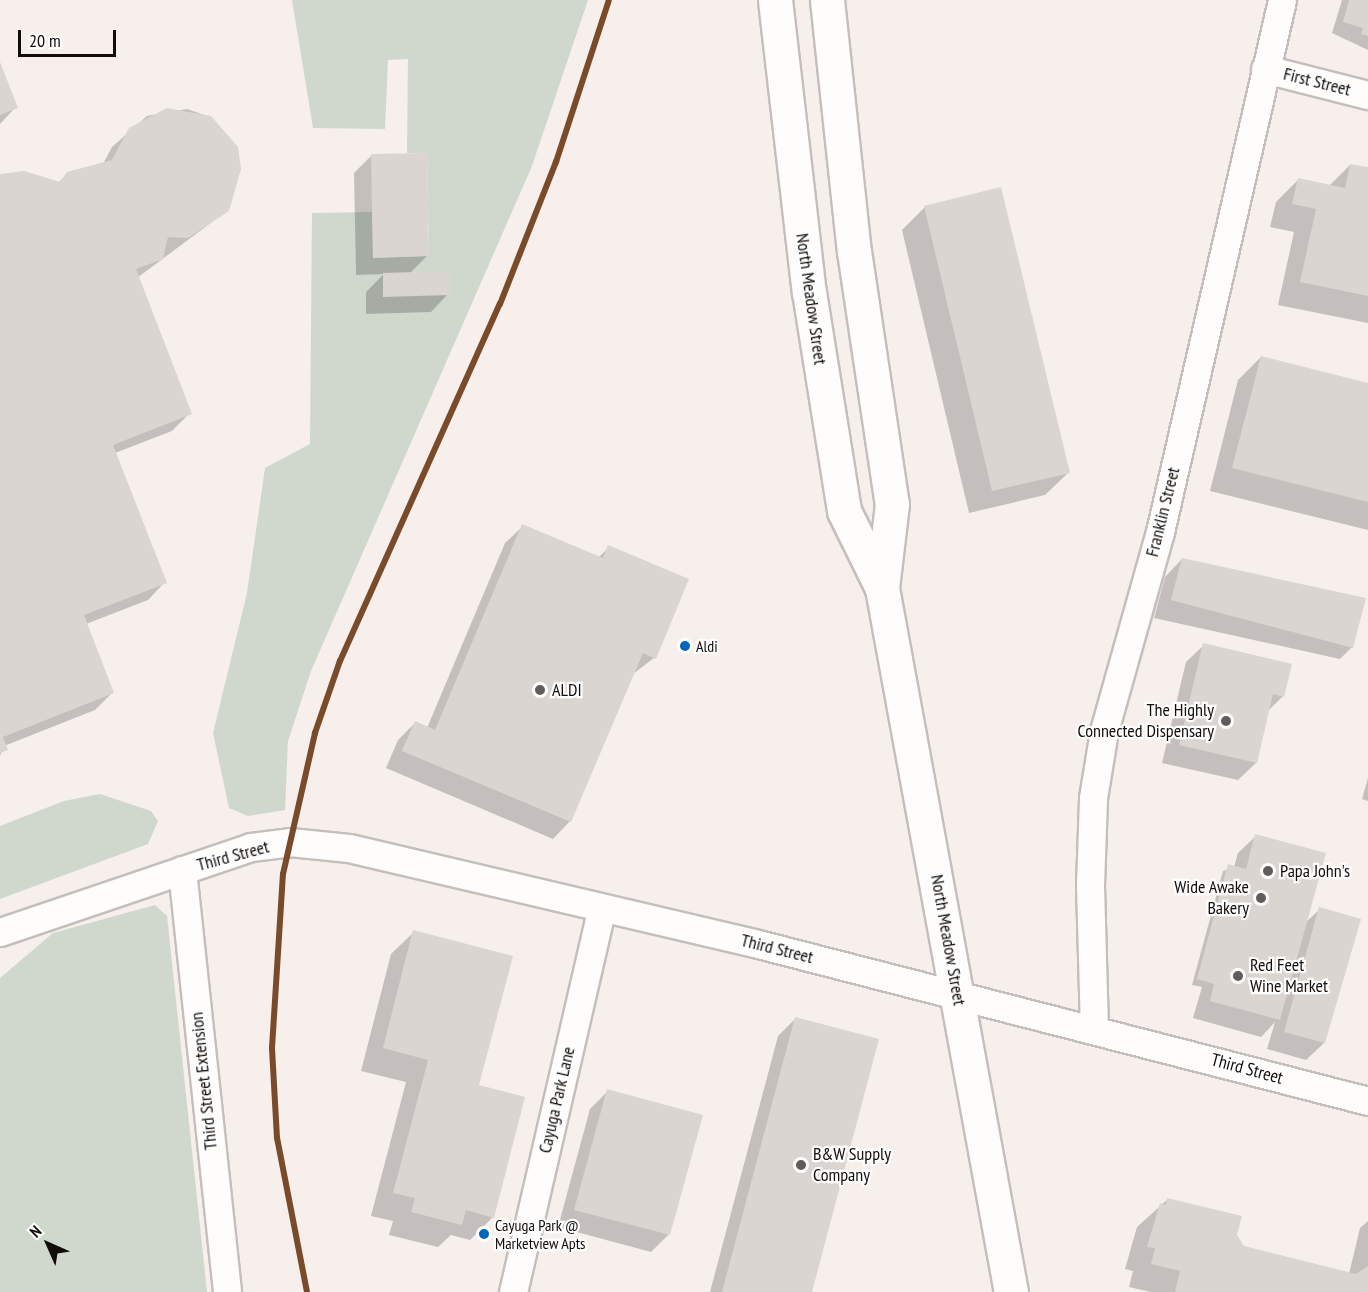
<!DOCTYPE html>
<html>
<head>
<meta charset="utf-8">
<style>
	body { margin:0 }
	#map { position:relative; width:1368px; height:1292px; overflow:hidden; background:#f6efeb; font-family:"PT Sans Narrow",sans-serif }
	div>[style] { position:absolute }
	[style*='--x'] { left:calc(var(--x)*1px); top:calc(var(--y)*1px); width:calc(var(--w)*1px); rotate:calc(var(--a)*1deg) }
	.green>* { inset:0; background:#d0d8ce }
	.shadow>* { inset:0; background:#0003 }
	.building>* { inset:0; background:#dad5d1 }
	.roads { filter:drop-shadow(2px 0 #c4bfbc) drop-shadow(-2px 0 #c4bfbc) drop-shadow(0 2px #c4bfbc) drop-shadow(0 -2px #c4bfbc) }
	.street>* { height:27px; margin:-13.5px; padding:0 13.5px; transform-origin:13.5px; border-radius:13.5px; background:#fefdfc }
	.highway>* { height:33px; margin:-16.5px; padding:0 16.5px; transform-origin:16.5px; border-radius:16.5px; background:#fefdfc }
	.rail-1>* { height:6px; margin:-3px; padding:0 3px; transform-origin:3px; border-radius:3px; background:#7a4b2a }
	.dots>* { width:16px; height:16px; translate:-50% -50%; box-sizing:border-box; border:3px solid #fefefe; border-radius:50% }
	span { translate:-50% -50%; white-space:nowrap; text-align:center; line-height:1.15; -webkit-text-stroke:4.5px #fefefe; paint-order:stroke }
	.bus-label { font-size:16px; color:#110d0a }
	.left { translate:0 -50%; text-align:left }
	.street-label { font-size:18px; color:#110d0a }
	.poi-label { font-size:18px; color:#110d0a }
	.right { translate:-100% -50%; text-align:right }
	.north { position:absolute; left:18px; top:1214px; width:60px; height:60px; -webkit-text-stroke:4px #fefefe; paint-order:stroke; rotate:315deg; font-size:16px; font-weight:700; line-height:24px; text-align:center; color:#110d0a }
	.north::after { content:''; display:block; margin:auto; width:21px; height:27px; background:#110d0a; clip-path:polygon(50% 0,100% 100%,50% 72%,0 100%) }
	.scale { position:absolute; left:18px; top:30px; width:98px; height:27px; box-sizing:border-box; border:3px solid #110d0a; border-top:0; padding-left:8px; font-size:18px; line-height:21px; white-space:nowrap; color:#110d0a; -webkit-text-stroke:4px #fefefe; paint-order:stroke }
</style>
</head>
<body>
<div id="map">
	<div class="green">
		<div style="clip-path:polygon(292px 0,588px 0,532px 166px,311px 671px,288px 741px,285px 810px,248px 816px,229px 808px,213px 733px,247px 593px,265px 468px,310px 444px,312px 213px,372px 212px,373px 258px,429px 256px,427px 153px,407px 153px,408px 59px,388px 60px,385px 129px,313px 128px)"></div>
		<div style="clip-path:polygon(100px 794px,151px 811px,158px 821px,148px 844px,0 899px,0 826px,64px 801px)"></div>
		<div style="clip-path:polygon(155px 905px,167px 916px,207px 1292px,0 1292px,0 978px,53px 933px)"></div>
	</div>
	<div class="shadow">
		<div style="clip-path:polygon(1342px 0,1368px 0,1368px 50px,1332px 33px)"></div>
		<div style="clip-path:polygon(0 66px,16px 107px,0 124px)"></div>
		<div style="clip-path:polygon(187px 109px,210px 117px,228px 210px,137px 278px,190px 413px,172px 431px,115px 453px,165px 582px,148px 600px,86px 624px,113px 692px,95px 710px,4px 746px,0 756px,0 178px,58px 183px,68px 173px,103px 164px,112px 147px,147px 116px)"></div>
		<div style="clip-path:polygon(372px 155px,427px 256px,409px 274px,448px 294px,431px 312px,366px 314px,366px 292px,384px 274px,356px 275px,354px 173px)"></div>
		<div style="clip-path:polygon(1350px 165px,1368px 169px,1368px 323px,1278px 305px,1294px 232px,1270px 227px,1276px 202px,1299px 179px,1329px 186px)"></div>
		<div style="clip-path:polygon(925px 207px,1068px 473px,1045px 495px,969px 513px,902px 230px)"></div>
		<div style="clip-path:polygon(1261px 357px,1368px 384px,1368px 530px,1210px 491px,1238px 380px)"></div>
		<div style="clip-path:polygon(523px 526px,598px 558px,609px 547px,654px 658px,633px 674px,570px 821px,553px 839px,386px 768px,398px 740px,415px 723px,427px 728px,505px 543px)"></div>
		<div style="clip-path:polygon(1182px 559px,1364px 599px,1352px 647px,1340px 659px,1154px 618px,1165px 577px)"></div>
		<div style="clip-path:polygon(1204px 645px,1283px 696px,1268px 711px,1256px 763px,1238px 780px,1162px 763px,1186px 662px)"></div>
		<div style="clip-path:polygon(1368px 778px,1368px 801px,1362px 799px)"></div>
		<div style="clip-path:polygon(1256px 836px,1304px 924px,1320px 909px,1324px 1043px,1306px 1060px,1267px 1049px,1275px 1022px,1261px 1037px,1193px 1018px,1202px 987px,1192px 985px,1223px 871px,1234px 867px,1238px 853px)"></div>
		<div style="clip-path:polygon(414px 932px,477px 1086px,493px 1217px,470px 1240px,451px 1235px,438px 1247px,389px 1235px,393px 1221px,371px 1216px,406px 1082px,361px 1071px,391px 954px)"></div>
		<div style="clip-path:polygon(795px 1019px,811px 1292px,710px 1292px,778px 1036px)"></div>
		<div style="clip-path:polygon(608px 1091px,701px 1116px,668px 1235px,651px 1252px,558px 1227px,590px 1109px)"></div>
		<div style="clip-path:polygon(1168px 1199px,1235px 1235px,1243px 1248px,1349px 1274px,1360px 1228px,1368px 1221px,1368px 1292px,1151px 1292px,1129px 1287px,1133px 1271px,1125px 1269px,1137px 1227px)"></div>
	</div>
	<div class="building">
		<div style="clip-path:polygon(1349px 0,1368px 0,1368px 36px,1361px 34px,1363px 28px,1343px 22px)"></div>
		<div style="clip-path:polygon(0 62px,18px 108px,0 115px)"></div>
		<div style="clip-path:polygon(167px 108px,211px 116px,238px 147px,241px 169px,229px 211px,188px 238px,168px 237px,163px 259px,136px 269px,192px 414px,113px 445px,167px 583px,84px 615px,114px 693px,3px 737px,8px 750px,0 753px,0 174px,24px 171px,60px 182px,67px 172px,112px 160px,129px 128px)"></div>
		<div style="clip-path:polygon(427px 153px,429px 256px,373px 258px,371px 154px)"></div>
		<div style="clip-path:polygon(1350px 164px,1368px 167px,1368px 296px,1300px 282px,1316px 209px,1292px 204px,1298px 178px,1345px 188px)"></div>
		<div style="clip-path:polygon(1001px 187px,1070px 473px,992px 491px,924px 206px)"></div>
		<div style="clip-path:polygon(449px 271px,450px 295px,383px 297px,383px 273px)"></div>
		<div style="clip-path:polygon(1261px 356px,1368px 383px,1368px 502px,1232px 468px)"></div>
		<div style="clip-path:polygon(522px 524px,603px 558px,608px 545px,689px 579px,656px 659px,643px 653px,571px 822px,402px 751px,415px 721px,435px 730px)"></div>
		<div style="clip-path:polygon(1182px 558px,1366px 598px,1353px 648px,1171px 600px)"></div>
		<div style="clip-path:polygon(1203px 643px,1292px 664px,1284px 697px,1273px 694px,1257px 763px,1179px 745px)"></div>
		<div style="clip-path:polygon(1255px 834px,1326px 853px,1280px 1020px,1210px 1001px,1214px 984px,1197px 979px,1228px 864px,1246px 869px)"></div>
		<div style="clip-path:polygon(1319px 907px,1361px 919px,1325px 1043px,1284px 1032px)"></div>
		<div style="clip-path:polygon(413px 930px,513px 956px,479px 1085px,525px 1097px,494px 1218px,466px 1210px,462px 1225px,411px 1212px,415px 1198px,393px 1193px,428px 1060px,383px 1048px)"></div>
		<div style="clip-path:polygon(795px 1017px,879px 1039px,812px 1292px,722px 1292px)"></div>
		<div style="clip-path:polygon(607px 1089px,703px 1115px,670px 1235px,574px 1210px)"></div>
		<div style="clip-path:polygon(1167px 1198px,1242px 1216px,1237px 1235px,1244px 1246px,1356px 1274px,1368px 1266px,1368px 1292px,1175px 1292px,1180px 1271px,1151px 1264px,1155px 1248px,1147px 1247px,1160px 1203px,1166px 1205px)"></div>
	</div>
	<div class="roads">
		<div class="street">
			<div style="--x:1265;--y:69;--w:106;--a:14.2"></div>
			<div style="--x:182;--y:870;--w:424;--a:83.9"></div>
			<div style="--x:0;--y:932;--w:265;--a:-18.7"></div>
			<div style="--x:251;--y:847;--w:39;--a:-7"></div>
			<div style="--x:290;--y:842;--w:59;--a:5.8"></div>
			<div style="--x:349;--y:848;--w:420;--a:13.2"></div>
			<div style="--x:758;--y:944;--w:630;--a:14.43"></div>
			<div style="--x:1094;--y:1029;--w:144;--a:-91.6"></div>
			<div style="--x:1090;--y:885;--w:87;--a:-88"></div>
			<div style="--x:1093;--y:798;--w:68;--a:-80.7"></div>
			<div style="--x:1104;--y:731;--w:207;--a:-74.3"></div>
			<div style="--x:1160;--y:532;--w:546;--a:-77.08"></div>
			<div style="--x:513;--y:1292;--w:394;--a:-77"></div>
		</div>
		<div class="highway">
			<div style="--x:775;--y:0;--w:294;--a:83.4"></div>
			<div style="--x:809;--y:292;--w:222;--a:80.9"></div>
			<div style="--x:844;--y:511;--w:86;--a:63.7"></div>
			<div style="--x:882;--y:588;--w:716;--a:79.62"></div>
			<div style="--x:827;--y:0;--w:252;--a:83.9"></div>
			<div style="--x:854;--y:251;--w:256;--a:81.5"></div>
			<div style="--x:892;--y:504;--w:85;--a:96.8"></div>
		</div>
	</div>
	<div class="rail-1">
		<div style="--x:307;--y:1292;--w:157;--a:-101"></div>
		<div style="--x:277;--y:1138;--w:90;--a:-93.2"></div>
		<div style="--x:272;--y:1048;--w:174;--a:-86.4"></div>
		<div style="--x:283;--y:874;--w:145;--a:-77.2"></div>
		<div style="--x:315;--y:733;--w:76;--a:-70.9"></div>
		<div style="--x:340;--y:661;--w:391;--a:-65.9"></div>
		<div style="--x:500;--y:304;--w:153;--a:-68.5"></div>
		<div style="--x:556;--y:162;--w:170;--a:-71.9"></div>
	</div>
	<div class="dots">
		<div style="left:685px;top:646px;background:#0065bd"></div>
		<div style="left:540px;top:690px;background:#615c59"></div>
		<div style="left:1226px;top:721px;background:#615c59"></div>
		<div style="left:1268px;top:871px;background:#615c59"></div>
		<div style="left:1261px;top:898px;background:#615c59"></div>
		<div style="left:1238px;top:976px;background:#615c59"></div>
		<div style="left:801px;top:1165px;background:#615c59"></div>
		<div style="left:484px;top:1234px;background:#0065bd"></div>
	</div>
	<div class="bus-label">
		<span class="left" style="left:696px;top:646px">Aldi</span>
		<span class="left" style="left:495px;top:1234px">Cayuga Park @<br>Marketview Apts</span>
	</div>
	<div class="street-label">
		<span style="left:1317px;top:82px;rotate:14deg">First Street</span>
		<span style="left:811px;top:299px;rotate:82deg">North Meadow Street</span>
		<span style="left:1163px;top:512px;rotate:-76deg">Franklin Street</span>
		<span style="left:233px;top:856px;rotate:-15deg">Third Street</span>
		<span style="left:948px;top:940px;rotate:80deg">North Meadow Street</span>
		<span style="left:777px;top:949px;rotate:14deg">Third Street</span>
		<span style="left:1247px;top:1069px;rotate:15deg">Third Street</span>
		<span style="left:204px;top:1081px;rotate:-96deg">Third Street Extension</span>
		<span style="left:557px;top:1100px;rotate:-77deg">Cayuga Park Lane</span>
	</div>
	<div class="poi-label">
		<span class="left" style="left:552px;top:690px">ALDI</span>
		<span class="right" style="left:1214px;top:721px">The Highly<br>Connected Dispensary</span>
		<span class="left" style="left:1280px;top:871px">Papa John's</span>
		<span class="right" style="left:1249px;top:898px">Wide Awake<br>Bakery</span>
		<span class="left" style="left:1250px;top:976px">Red Feet<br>Wine Market</span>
		<span class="left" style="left:813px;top:1165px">B&amp;W Supply<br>Company</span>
	</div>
	<div class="north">N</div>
	<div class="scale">20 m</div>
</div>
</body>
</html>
